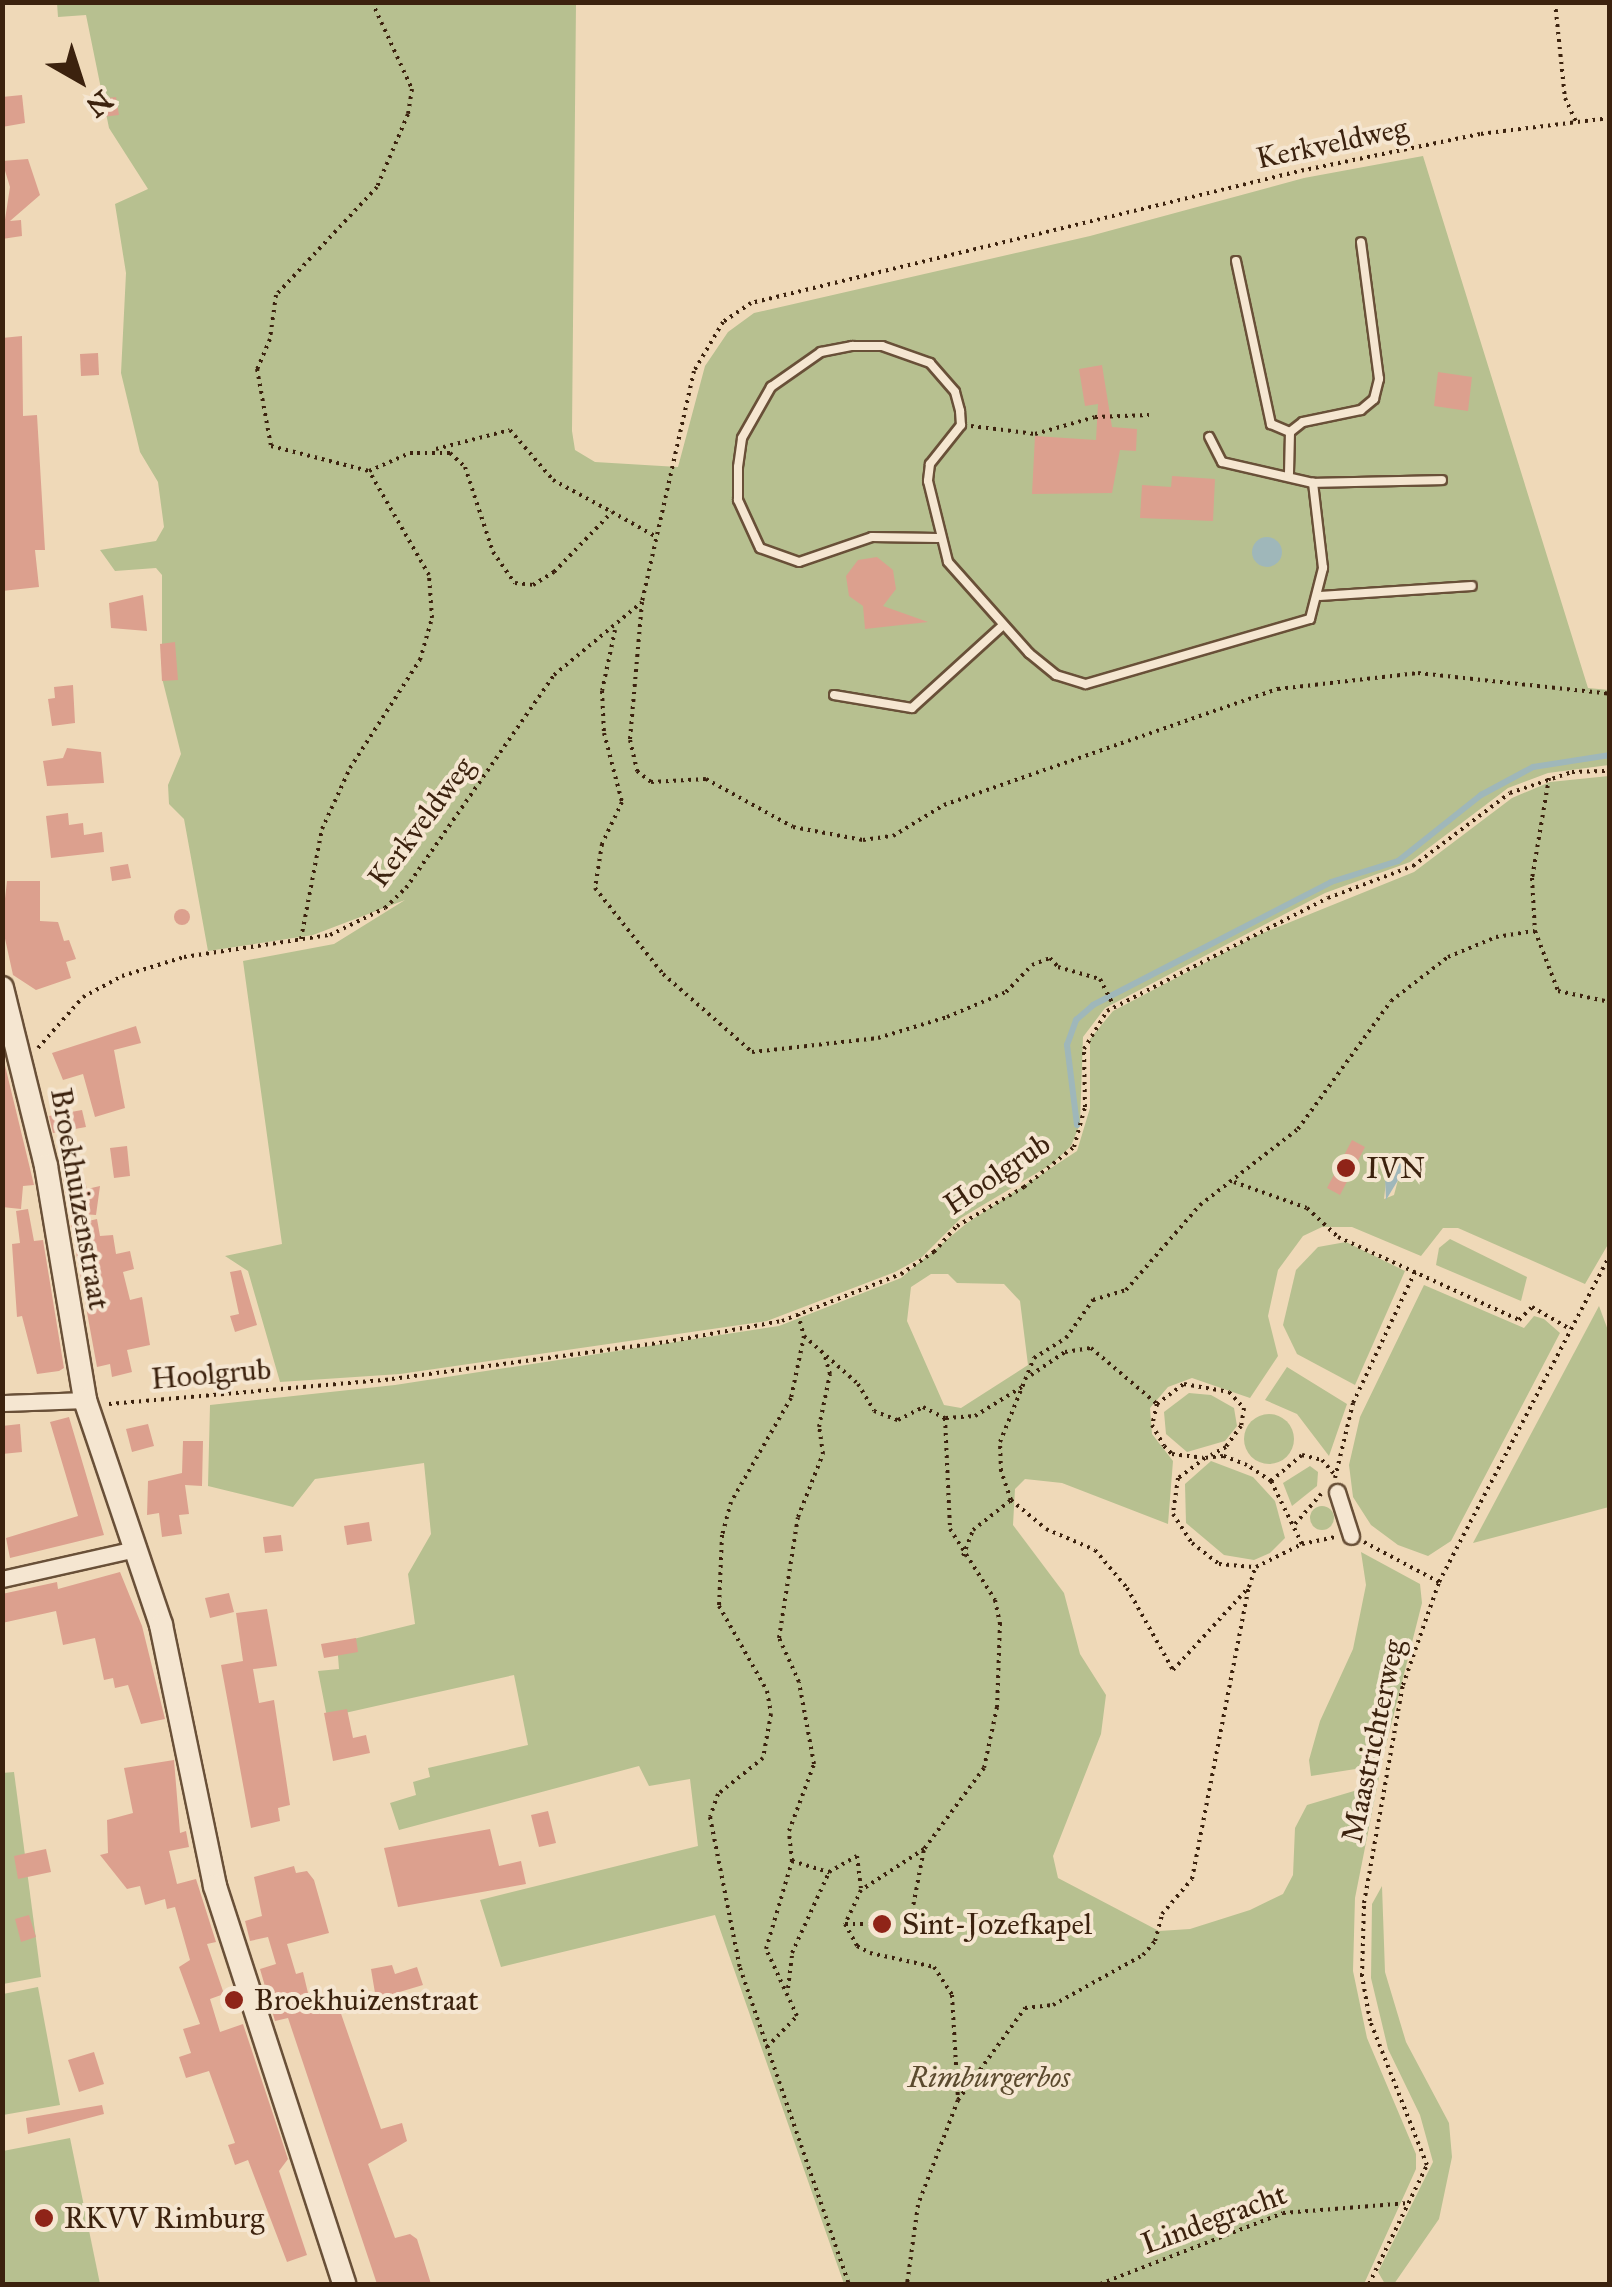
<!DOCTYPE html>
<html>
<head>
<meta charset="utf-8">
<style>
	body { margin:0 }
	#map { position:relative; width:1612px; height:2287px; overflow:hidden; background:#efd9b8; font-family:"IM FELL Great Primer",serif }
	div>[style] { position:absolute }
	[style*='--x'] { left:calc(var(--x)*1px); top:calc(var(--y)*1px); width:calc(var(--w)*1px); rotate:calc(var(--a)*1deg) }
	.green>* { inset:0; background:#b7c090 }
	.round { border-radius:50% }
	.water>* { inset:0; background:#9fb7ba }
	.stream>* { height:6px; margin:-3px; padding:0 3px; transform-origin:3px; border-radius:3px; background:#9fb7ba }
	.building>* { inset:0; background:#dca08e }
	.path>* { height:4px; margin-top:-2px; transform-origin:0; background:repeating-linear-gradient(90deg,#3c220e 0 2.5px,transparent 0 7.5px) }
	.roads { filter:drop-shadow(2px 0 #695038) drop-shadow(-2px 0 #695038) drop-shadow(0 2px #695038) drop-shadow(0 -2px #695038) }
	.lane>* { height:8px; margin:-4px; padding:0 4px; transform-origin:4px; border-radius:4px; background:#f5e6d1 }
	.street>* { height:15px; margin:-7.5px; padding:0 7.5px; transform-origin:7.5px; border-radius:7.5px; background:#f5e6d1 }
	.secondary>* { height:22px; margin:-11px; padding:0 11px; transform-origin:11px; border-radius:11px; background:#f5e6d1 }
	.dots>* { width:28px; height:28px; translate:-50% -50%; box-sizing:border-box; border:5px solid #f5e6d1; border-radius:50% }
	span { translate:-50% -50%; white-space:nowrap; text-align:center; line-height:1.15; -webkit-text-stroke:8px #f5e6d1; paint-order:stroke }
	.street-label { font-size:30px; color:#3c220e }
	.poi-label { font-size:30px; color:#3c220e }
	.left { translate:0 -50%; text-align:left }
	.park-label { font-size:30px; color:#5b4a2e; font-style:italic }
	.frame { position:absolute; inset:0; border:5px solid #3c220e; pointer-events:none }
	.north { position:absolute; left:30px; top:30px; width:100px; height:100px; -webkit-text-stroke:8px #f5e6d1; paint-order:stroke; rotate:141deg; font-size:28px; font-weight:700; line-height:40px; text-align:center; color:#3c220e }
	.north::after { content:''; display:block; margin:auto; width:35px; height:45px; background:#3c220e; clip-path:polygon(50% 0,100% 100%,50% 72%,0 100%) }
</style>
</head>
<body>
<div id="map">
	<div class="green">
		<div style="clip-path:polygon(57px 3px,576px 3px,572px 431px,575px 450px,595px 462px,678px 467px,705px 366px,728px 332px,754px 313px,1090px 236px,1304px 178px,1423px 156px,1588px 688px,1609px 690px,1609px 765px,1548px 773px,1508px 788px,1410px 862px,1325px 893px,1105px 1008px,1083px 1037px,1080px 1124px,1071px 1146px,1052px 1164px,961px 1218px,922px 1257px,895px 1272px,767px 1321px,400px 1374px,280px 1382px,248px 1271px,225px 1256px,282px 1244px,243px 961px,334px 944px,405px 900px,313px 935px,208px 951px,184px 819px,169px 804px,168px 785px,181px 754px,162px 678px,162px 575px,156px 568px,115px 571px,100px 550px,156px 541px,164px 527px,158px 482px,140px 452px,121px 373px,126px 273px,115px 204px,148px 189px,109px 128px,86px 15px,58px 17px)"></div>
		<div style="clip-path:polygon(evenodd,1609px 776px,1610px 1241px,1585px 1284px,1458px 1228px,1443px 1228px,1421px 1256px,1352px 1227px,1322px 1227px,1303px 1236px,1278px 1270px,1268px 1316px,1278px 1356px,1250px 1398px,1192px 1378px,1168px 1387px,1150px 1408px,1152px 1434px,1173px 1461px,1168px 1524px,1062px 1483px,1025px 1479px,1015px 1489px,1013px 1525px,1064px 1593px,1080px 1654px,1106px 1695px,1101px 1734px,1053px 1856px,1058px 1878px,1159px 1931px,1190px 1929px,1250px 1910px,1283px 1894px,1293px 1875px,1295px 1828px,1307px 1805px,1354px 1791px,1380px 1772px,1355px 1898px,1353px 1971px,1367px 2038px,1416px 2154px,1416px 2169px,1364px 2284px,844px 2284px,715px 1915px,501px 1967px,480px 1900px,698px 1846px,690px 1779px,649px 1786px,639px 1766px,399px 1830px,390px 1803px,416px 1795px,413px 1782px,430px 1777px,428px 1768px,528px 1745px,514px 1675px,327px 1717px,318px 1671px,339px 1669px,337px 1643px,415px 1624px,408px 1574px,431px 1534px,424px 1463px,315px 1479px,293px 1507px,208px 1486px,210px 1405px,395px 1385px,779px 1326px,901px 1278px,967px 1223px,1077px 1151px,1090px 1108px,1090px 1039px,1113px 1011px,1258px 935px,1414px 872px,1512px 798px,1550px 782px,1609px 776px,1403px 1161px,1394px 1195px,1384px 1199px,1388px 1164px,1403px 1161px,1609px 776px,931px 1274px,948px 1274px,957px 1283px,1004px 1284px,1020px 1301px,1028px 1365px,961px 1408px,944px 1405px,907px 1321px,911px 1287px,931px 1274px)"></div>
		<div style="clip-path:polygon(1450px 1239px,1527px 1277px,1521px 1301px,1436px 1265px,1439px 1248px)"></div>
		<div style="clip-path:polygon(1346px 1242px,1405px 1271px,1355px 1385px,1297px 1354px,1283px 1325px,1296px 1270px,1318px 1247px)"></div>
		<div style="clip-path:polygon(1424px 1285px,1524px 1328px,1534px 1316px,1544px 1319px,1560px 1333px,1451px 1541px,1428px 1556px,1398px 1545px,1371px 1525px,1353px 1497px,1349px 1465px,1360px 1417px)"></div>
		<div style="clip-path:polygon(1599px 1306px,1609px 1333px,1609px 1507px,1473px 1543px)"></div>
		<div style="clip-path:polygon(1287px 1367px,1347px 1404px,1329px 1456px,1297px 1414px,1265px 1400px)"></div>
		<div style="clip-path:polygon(1189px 1393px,1211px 1395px,1234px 1408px,1237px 1426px,1225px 1441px,1187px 1452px,1166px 1434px,1164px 1412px)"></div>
		<div class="round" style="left:1244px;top:1414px;width:50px;height:50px"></div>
		<div style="clip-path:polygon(1211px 1461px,1253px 1477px,1275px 1501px,1285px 1538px,1270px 1553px,1254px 1560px,1224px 1555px,1186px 1523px,1185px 1484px)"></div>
		<div style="clip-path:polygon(1310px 1466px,1318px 1472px,1317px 1486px,1292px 1506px,1283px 1483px)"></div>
		<div class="round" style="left:1310px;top:1506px;width:24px;height:24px"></div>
		<div style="clip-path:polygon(1361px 1552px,1420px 1584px,1422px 1603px,1381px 1765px,1311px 1776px,1309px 1760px,1320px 1721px,1353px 1649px,1366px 1585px)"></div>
		<div style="clip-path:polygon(14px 1772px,41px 1977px,3px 1984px,2px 1773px)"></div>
		<div style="clip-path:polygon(1382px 1886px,1385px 1972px,1406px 2042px,1449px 2123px,1452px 2157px,1439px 2219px,1394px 2284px,1385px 2284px,1378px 2272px,1433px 2162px,1420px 2115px,1388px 2049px,1371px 1978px,1372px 1904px)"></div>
		<div style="clip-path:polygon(38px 1987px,60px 2105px,3px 2115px,3px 1994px)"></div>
		<div style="clip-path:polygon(70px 2138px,100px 2284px,3px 2284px,3px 2151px)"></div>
	</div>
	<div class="water">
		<div class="round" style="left:1252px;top:537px;width:30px;height:30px"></div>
		<div style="clip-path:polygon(1394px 1159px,1406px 1167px,1386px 1200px,1385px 1176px)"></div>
	</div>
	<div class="stream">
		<div style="--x:1077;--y:1125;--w:81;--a:-97.1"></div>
		<div style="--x:1067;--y:1045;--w:27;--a:-70"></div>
		<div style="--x:1076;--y:1020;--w:23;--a:-41"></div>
		<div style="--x:1093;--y:1005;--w:268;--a:-27.3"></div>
		<div style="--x:1331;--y:882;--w:70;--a:-17.4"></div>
		<div style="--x:1398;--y:861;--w:106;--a:-38.5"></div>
		<div style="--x:1481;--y:795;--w:59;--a:-28.3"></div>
		<div style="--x:1533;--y:767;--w:78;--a:-8.9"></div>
	</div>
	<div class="building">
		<div style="clip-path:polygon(22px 95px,25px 123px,2px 127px,2px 97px)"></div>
		<div style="clip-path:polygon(116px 97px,119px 115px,102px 117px,100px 99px)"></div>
		<div style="clip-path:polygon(28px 159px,40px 195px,10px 221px,21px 220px,22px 236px,2px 239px,10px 187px,2px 161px)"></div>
		<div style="clip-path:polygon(22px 336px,23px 416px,37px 415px,45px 550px,35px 550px,39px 587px,2px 591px,2px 338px)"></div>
		<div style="clip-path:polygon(98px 353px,99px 375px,81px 376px,80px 354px)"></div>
		<div style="clip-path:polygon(1102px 365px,1112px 427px,1137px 429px,1136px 451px,1120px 450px,1112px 493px,1032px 494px,1035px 436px,1096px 440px,1098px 404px,1085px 406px,1079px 369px)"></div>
		<div style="clip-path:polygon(1438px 372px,1472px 377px,1468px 411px,1434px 406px)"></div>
		<div style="clip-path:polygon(1172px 476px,1215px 479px,1213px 521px,1140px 518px,1142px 485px,1171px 487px)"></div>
		<div style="clip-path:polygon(877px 557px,893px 570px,896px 589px,883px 606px,928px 622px,865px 629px,863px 606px,849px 596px,846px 576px,858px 560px)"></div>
		<div style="clip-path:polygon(143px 595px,147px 631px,111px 628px,109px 603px)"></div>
		<div style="clip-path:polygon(175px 642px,178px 680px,162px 681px,160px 644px)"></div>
		<div style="clip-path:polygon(73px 685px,75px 723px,52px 726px,48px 699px,55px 698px,54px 687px)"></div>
		<div style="clip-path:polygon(67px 748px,101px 752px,104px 783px,47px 786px,43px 761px,63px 758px)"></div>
		<div style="clip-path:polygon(68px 813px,69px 825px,83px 823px,84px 835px,102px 832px,104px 852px,51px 858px,46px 816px)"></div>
		<div style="clip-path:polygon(128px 864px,131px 878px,112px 881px,110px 867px)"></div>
		<div style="clip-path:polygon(7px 881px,40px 881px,40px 921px,58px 922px,64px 941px,69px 940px,76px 959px,66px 962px,71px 978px,36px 990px,13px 975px,2px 925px)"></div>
		<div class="round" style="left:174px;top:909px;width:16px;height:16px"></div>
		<div style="clip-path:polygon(136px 1026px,141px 1043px,114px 1050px,125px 1108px,95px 1117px,83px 1074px,63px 1080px,52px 1053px)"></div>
		<div style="clip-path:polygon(2px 1053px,34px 1185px,23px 1186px,21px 1209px,2px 1207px)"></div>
		<div style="clip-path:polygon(82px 1110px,86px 1127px,53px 1133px,49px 1116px)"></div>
		<div style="clip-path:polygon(1352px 1140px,1365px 1147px,1340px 1195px,1327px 1188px)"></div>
		<div style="clip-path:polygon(127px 1146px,130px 1176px,114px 1178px,110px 1148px)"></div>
		<div style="clip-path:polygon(80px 1163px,87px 1189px,100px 1186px,96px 1215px,69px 1213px,61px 1167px)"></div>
		<div style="clip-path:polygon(28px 1209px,34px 1241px,43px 1240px,64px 1368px,59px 1371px,37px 1374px,22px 1316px,17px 1317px,12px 1244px,20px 1243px,16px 1211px)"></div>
		<div style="clip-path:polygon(97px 1219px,100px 1236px,113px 1235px,116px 1254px,130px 1251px,134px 1269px,123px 1272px,130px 1300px,142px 1297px,150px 1345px,127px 1350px,132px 1372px,112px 1377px,110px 1364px,97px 1367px,71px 1225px)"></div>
		<div style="clip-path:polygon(241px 1270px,257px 1325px,235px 1332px,230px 1316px,239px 1314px,230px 1272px)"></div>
		<div style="clip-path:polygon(69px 1417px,104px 1535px,10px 1558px,6px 1538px,78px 1516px,50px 1422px)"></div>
		<div style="clip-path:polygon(20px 1424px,22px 1452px,2px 1454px,2px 1426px)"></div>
		<div style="clip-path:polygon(148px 1424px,154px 1446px,132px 1452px,126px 1429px)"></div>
		<div style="clip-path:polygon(183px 1441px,203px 1441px,202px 1486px,185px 1485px,189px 1514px,179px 1515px,182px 1534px,162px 1537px,159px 1513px,147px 1515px,148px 1481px,182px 1473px)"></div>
		<div style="clip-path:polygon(369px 1522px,372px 1541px,347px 1545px,344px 1526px)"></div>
		<div style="clip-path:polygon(281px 1535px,283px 1551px,265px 1553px,263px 1537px)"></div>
		<div style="clip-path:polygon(120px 1572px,142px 1626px,165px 1719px,141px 1724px,128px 1685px,115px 1688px,113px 1678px,104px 1680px,95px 1638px,63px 1645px,56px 1611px,2px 1623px,2px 1594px,57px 1582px,58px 1589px)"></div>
		<div style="clip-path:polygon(229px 1593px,234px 1612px,210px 1618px,205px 1598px)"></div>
		<div style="clip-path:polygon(267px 1609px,277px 1666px,253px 1669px,259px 1703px,274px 1700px,290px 1805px,278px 1808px,280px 1821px,251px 1828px,221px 1665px,243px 1661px,236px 1613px)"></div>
		<div style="clip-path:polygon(356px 1638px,358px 1652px,324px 1658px,321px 1644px)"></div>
		<div style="clip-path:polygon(347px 1709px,353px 1738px,366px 1735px,370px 1753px,333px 1761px,324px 1713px)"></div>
		<div style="clip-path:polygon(174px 1760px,180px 1833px,186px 1831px,189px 1847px,169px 1851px,177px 1884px,196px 1879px,216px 1942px,207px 1944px,224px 1994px,210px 1999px,220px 2032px,243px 2024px,288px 2159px,279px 2171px,307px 2255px,287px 2262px,248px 2160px,235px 2165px,228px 2145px,235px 2143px,209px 2071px,186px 2078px,179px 2057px,191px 2053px,183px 2029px,200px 2024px,179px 1967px,190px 1960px,175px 1907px,167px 1909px,165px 1899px,145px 1905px,140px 1886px,127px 1889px,100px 1855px,108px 1853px,107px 1820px,133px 1813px,124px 1768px)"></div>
		<div style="clip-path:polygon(548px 1811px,556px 1843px,539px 1847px,531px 1815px)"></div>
		<div style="clip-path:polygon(490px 1829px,499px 1866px,521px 1861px,526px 1884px,398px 1907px,384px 1848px)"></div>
		<div style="clip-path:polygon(46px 1849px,51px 1872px,18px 1879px,14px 1856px)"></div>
		<div style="clip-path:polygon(294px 1866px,296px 1873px,307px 1871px,314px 1880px,329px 1933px,287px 1944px,296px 1974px,303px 1972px,313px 2014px,338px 2005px,381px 2129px,402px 2123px,407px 2141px,368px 2164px,395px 2238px,410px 2234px,417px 2239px,431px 2284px,377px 2284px,288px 2018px,275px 2021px,260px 1969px,276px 1964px,268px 1937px,250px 1941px,245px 1921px,262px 1916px,254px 1877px)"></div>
		<div style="clip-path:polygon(29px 1915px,36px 1937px,21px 1942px,15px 1919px)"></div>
		<div style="clip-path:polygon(392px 1965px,395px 1974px,417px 1967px,423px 1985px,376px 1999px,371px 1969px)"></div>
		<div style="clip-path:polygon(94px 2052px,104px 2084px,79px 2092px,68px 2060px)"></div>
		<div style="clip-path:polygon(102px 2105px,104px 2114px,28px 2134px,26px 2118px)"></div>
	</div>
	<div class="path">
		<div style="--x:372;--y:2;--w:96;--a:65.3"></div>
		<div style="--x:412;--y:89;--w:25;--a:99"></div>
		<div style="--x:408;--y:114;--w:79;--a:113"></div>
		<div style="--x:377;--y:187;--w:148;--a:133.1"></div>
		<div style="--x:276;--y:295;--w:44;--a:97.8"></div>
		<div style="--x:270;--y:339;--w:33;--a:113"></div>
		<div style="--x:257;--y:369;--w:78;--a:79.7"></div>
		<div style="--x:271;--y:446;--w:101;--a:14.3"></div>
		<div style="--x:369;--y:471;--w:45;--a:-23.7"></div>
		<div style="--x:410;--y:453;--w:40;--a:0"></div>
		<div style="--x:450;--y:453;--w:21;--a:43"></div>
		<div style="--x:465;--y:467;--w:89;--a:71.8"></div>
		<div style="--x:493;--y:552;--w:38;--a:55"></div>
		<div style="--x:515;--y:583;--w:18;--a:6"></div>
		<div style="--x:533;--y:585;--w:25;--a:-32"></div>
		<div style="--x:554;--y:572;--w:83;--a:-46"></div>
		<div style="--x:612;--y:512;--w:49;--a:29.2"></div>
		<div style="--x:1555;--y:2;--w:97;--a:84.1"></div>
		<div style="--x:1565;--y:98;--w:26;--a:65"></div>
		<div style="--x:1610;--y:118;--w:131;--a:173"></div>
		<div style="--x:1480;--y:134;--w:180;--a:168.4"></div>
		<div style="--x:1304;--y:170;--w:569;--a:166.48"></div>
		<div style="--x:751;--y:303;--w:34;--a:146"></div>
		<div style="--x:723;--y:322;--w:57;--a:120.6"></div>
		<div style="--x:694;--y:371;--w:237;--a:102.7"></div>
		<div style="--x:642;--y:602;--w:139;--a:95"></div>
		<div style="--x:630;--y:740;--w:32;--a:77"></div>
		<div style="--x:637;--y:771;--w:18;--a:38"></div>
		<div style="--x:651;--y:782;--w:55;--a:-3.1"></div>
		<div style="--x:706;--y:779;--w:99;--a:28.9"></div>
		<div style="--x:793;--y:827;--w:71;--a:10.5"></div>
		<div style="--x:863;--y:840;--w:30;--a:-8"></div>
		<div style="--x:893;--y:836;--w:60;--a:-31.3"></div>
		<div style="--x:944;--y:805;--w:354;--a:-19.2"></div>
		<div style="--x:1278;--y:689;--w:141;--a:-6.5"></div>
		<div style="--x:1418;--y:673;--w:193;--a:6.2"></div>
		<div style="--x:971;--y:426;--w:64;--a:7.1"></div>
		<div style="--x:1035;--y:434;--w:62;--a:-15.8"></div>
		<div style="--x:1095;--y:417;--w:54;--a:-2.1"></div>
		<div style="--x:436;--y:449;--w:76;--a:-14.4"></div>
		<div style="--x:510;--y:430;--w:66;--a:49.3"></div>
		<div style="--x:553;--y:480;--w:67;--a:28.5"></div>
		<div style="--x:615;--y:630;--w:62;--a:102"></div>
		<div style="--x:602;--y:691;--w:42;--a:87.3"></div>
		<div style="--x:604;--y:733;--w:71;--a:75.4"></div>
		<div style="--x:622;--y:802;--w:47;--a:115.5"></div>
		<div style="--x:602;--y:844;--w:45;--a:99"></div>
		<div style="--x:595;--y:888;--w:110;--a:51.7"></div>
		<div style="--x:663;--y:974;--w:118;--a:41.2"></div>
		<div style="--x:752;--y:1052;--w:127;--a:-6.3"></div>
		<div style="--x:878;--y:1038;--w:72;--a:-16.9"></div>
		<div style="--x:947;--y:1017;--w:64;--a:-23"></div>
		<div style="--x:1006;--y:992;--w:37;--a:-46"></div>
		<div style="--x:1032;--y:965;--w:19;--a:-21"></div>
		<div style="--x:1050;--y:958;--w:12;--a:48"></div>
		<div style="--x:1058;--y:967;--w:44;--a:15.9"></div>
		<div style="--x:1100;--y:979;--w:30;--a:63"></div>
		<div style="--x:1549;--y:778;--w:101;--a:99.6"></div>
		<div style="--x:1532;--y:878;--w:53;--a:86.8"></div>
		<div style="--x:1535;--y:931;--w:64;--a:69"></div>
		<div style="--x:1558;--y:991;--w:53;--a:11.9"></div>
		<div style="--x:301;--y:939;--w:112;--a:-79.2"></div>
		<div style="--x:322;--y:829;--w:67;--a:-65.3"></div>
		<div style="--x:350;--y:768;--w:129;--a:-57.1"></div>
		<div style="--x:420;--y:660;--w:44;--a:-74.1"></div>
		<div style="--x:432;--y:618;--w:43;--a:-94"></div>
		<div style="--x:429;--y:575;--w:120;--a:-120"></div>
		<div style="--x:38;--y:1048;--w:68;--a:-48.6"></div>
		<div style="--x:83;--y:997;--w:44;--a:-28.3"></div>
		<div style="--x:122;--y:976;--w:65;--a:-17"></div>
		<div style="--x:184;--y:957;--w:148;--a:-8.6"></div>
		<div style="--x:330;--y:935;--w:61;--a:-26.1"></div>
		<div style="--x:385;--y:908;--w:29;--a:-44"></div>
		<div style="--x:406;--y:888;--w:259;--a:-55.2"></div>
		<div style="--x:554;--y:675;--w:114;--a:-39.7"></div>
		<div style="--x:1234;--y:1182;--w:77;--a:19.6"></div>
		<div style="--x:1307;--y:1208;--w:42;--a:43.1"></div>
		<div style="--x:1338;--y:1237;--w:199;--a:24.6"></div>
		<div style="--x:1519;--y:1320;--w:18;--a:-45"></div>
		<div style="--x:1532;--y:1307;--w:44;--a:30.1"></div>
		<div style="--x:798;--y:1314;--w:23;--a:75"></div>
		<div style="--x:804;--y:1336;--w:72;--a:41.6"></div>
		<div style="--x:858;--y:1384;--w:31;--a:59"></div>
		<div style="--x:874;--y:1411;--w:26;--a:21"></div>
		<div style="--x:898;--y:1420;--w:28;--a:-27"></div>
		<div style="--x:923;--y:1407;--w:25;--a:27"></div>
		<div style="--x:945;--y:1418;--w:111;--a:87.4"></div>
		<div style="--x:950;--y:1529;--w:84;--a:57.6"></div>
		<div style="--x:995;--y:1600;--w:24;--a:78"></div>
		<div style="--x:1000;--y:1623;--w:84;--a:92"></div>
		<div style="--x:997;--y:1707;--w:62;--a:102"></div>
		<div style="--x:984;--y:1768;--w:101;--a:126.5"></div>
		<div style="--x:924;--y:1849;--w:75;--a:146.9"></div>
		<div style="--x:861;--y:1890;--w:38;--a:115"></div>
		<div style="--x:804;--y:1336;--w:63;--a:101.8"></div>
		<div style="--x:791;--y:1398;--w:120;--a:120"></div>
		<div style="--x:731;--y:1502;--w:34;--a:105"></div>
		<div style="--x:722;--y:1535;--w:71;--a:92.4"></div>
		<div style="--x:719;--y:1606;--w:98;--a:60.5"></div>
		<div style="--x:767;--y:1691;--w:23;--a:80"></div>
		<div style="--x:771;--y:1714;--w:45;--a:100.3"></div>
		<div style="--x:763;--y:1758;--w:58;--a:141.3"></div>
		<div style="--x:718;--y:1794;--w:24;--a:109"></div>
		<div style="--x:710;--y:1817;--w:154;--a:78.8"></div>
		<div style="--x:740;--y:1968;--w:334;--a:71"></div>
		<div style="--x:1031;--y:1375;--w:41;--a:-34.1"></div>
		<div style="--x:1065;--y:1352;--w:26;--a:-9"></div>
		<div style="--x:1091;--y:1348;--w:87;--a:40.3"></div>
		<div style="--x:1157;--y:1404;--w:34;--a:-37"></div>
		<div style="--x:1184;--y:1384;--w:46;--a:10.1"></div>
		<div style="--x:1229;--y:1392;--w:22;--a:47"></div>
		<div style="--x:1244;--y:1408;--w:18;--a:99"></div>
		<div style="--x:1241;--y:1426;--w:26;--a:126"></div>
		<div style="--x:1226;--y:1447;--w:17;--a:152"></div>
		<div style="--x:109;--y:1404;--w:284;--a:-5"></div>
		<div style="--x:392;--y:1379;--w:276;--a:-7.7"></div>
		<div style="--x:666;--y:1342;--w:118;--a:-10.3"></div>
		<div style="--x:782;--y:1321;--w:128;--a:-21.6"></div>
		<div style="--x:901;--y:1274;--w:40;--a:-34"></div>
		<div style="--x:934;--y:1252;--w:35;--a:-49"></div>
		<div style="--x:957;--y:1226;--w:78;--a:-30.2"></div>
		<div style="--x:1024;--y:1187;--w:64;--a:-38.7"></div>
		<div style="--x:1074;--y:1147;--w:41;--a:-74.6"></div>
		<div style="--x:1085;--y:1107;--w:58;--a:-91"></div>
		<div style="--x:1084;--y:1049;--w:44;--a:-58.8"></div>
		<div style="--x:1107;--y:1011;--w:248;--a:-27.1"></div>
		<div style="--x:1328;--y:898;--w:91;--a:-20.6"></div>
		<div style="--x:1413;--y:866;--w:121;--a:-37"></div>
		<div style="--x:1510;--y:793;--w:65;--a:-18.7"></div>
		<div style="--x:1572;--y:772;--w:38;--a:-2"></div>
		<div style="--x:1157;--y:1404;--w:22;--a:103"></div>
		<div style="--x:1152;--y:1425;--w:24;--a:60"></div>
		<div style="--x:1164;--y:1446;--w:11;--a:45"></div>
		<div style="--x:1172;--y:1454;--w:31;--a:7"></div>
		<div style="--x:946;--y:1418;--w:29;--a:-4"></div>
		<div style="--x:975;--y:1416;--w:55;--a:-31.7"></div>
		<div style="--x:1335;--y:1478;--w:77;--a:-76.5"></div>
		<div style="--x:1353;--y:1403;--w:147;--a:-64.7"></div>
		<div style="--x:1271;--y:1481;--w:40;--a:-40"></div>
		<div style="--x:1302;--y:1455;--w:21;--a:14"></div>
		<div style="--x:1322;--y:1460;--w:20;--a:49"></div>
		<div style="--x:1011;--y:1500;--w:45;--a:39.6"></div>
		<div style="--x:1046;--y:1529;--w:53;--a:23.2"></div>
		<div style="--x:1095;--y:1550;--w:50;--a:49.9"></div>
		<div style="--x:1127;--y:1588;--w:94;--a:60.7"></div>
		<div style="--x:1173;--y:1670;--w:113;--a:-47.5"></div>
		<div style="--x:1249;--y:1587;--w:20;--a:-72"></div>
		<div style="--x:1295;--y:1524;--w:40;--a:-49"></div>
		<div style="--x:1364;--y:1542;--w:85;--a:28.1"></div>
		<div style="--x:1302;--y:1544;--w:70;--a:-116.2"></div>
		<div style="--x:1271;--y:1481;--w:29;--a:-146"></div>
		<div style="--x:1247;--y:1465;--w:26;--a:-159"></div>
		<div style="--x:1223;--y:1456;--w:18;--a:174"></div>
		<div style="--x:1205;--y:1458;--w:34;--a:143"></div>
		<div style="--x:1178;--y:1478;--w:36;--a:98"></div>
		<div style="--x:1173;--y:1514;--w:35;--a:57"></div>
		<div style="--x:1192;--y:1543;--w:34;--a:38"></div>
		<div style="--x:1219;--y:1564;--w:37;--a:5"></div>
		<div style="--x:1256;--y:1567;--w:51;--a:-26.6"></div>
		<div style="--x:1302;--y:1544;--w:35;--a:-12"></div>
		<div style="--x:963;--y:1556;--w:28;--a:-69"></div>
		<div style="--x:973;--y:1530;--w:48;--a:-38.3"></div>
		<div style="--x:1011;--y:1500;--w:31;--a:-109"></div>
		<div style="--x:1001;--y:1471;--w:29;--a:-92"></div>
		<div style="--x:1000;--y:1442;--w:91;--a:-68"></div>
		<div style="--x:1034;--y:1358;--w:38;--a:-32"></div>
		<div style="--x:1066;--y:1338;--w:47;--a:-54.6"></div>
		<div style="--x:1093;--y:1300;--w:34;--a:-17"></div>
		<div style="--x:1126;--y:1290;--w:113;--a:-49"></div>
		<div style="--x:1200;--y:1205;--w:124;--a:-37.8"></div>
		<div style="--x:1298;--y:1129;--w:158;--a:-54"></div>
		<div style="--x:1391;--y:1001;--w:72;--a:-37.7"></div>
		<div style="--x:1448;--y:957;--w:52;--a:-22.6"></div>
		<div style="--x:1496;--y:937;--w:39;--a:-9"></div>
		<div style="--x:792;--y:1861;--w:39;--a:17"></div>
		<div style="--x:829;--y:1872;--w:32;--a:-30"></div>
		<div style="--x:857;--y:1856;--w:34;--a:83"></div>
		<div style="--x:912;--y:1912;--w:64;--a:-79.2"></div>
		<div style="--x:845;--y:1924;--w:25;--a:61"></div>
		<div style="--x:857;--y:1946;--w:15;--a:28"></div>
		<div style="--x:870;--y:1953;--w:66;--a:12.3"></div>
		<div style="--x:934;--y:1967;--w:33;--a:57"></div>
		<div style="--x:952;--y:1995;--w:105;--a:86.7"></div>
		<div style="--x:958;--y:2100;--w:112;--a:110.9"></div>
		<div style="--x:918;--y:2205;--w:80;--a:97.9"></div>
		<div style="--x:845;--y:1924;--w:29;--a:0"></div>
		<div style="--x:788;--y:1988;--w:35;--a:-83"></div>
		<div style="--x:792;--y:1953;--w:89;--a:-65.4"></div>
		<div style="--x:767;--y:2047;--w:43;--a:-45.9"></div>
		<div style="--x:797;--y:2016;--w:74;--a:-114.8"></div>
		<div style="--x:766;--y:1949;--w:92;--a:-73.5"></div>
		<div style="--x:792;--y:1861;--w:30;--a:-96"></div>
		<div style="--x:789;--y:1831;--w:72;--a:-69.5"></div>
		<div style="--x:814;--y:1764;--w:83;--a:-100.4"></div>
		<div style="--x:799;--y:1682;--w:48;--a:-114.4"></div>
		<div style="--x:779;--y:1638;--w:122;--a:-81.1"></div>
		<div style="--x:798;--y:1517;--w:68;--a:-68.4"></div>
		<div style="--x:823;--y:1454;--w:27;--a:-98"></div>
		<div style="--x:819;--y:1427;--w:54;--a:-78.3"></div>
		<div style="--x:830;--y:1374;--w:19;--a:-106"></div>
		<div style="--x:958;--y:2100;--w:114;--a:-53.9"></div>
		<div style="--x:1025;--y:2008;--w:28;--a:-6"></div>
		<div style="--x:1053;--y:2005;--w:103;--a:-29.1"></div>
		<div style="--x:1143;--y:1955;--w:18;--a:-49"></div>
		<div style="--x:1155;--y:1941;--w:28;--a:-75"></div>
		<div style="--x:1162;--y:1914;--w:46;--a:-49.4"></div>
		<div style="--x:1192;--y:1879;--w:298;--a:-79"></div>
		<div style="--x:1100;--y:2284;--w:196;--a:-21.2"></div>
		<div style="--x:1283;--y:2213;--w:123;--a:-4.6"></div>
		<div style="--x:1369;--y:2284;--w:132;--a:-64"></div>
		<div style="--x:1427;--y:2165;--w:155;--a:-111.6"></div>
		<div style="--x:1370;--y:2021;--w:46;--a:-100.1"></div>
		<div style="--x:1362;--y:1976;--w:73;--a:-88.4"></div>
		<div style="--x:1364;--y:1903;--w:221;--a:-79.9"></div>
		<div style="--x:1403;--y:1685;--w:109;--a:-70.7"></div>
		<div style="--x:1439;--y:1582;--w:369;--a:-62.4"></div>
	</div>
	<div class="roads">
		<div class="lane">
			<div style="--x:1236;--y:261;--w:167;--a:77.9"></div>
			<div style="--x:1271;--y:424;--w:21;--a:23"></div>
			<div style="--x:1290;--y:432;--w:42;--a:91.4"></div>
			<div style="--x:1290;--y:432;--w:16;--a:-38"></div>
			<div style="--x:1303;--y:422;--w:59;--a:-11.7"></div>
			<div style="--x:1361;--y:410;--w:17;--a:-40"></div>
			<div style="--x:1374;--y:399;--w:21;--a:-76"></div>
			<div style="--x:1379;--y:379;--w:138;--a:-97.5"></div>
			<div style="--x:1313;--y:483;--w:129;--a:-1.3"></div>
			<div style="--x:938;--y:538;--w:66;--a:-179.1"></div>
			<div style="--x:872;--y:537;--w:77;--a:161.1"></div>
			<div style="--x:799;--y:562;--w:41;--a:-160.3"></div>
			<div style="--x:760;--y:548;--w:53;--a:-114.6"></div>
			<div style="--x:738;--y:500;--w:33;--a:-90"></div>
			<div style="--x:738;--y:467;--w:29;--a:-82"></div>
			<div style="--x:742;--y:438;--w:59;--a:-60.4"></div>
			<div style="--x:771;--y:387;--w:61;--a:-35"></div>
			<div style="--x:821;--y:352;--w:32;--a:-11"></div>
			<div style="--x:852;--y:346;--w:30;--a:0"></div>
			<div style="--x:882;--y:346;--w:51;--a:19.5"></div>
			<div style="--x:930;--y:363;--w:38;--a:49"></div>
			<div style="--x:955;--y:392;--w:20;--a:75"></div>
			<div style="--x:960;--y:411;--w:14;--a:86"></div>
			<div style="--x:961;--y:425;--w:50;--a:128.5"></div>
			<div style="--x:930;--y:464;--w:17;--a:97"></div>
			<div style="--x:928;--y:481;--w:83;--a:76.1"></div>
			<div style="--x:948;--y:562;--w:122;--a:48.3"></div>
			<div style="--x:1029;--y:653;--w:35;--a:39"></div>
			<div style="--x:1056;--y:675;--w:31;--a:17"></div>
			<div style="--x:1086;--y:684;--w:233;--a:-16.2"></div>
			<div style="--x:1310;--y:619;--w:53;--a:-75.7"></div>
			<div style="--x:1323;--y:568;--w:86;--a:-96.7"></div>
			<div style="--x:1313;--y:483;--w:93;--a:-167"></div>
			<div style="--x:1222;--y:462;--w:28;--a:-117"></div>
			<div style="--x:1320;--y:596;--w:152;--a:-3.8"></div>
			<div style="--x:834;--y:695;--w:79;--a:9.5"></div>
			<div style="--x:912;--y:708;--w:120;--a:-42.3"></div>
		</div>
		<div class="street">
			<div style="--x:2;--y:1403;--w:83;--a:-2.1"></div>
			<div style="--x:1337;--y:1492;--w:46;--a:72.3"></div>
			<div style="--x:2;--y:1579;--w:132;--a:-12.7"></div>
		</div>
		<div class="secondary">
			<div style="--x:2;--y:988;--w:183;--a:76.1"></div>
			<div style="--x:46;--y:1166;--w:237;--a:80.5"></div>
			<div style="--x:85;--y:1400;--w:237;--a:71.3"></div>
			<div style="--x:161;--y:1625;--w:267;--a:78.3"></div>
			<div style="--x:215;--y:1886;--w:418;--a:72"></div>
		</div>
	</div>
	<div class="dots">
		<div style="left:1346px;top:1168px;background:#8f2418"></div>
		<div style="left:882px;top:1924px;background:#8f2418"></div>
		<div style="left:234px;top:2000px;background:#8f2418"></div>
		<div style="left:44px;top:2218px;background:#8f2418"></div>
	</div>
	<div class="street-label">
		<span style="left:1332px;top:143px;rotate:-12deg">Kerkveldweg</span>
		<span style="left:421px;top:822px;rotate:-53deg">Kerkveldweg</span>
		<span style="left:997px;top:1174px;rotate:-34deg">Hoolgrub</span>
		<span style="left:80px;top:1199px;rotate:80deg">Broekhuizenstraat</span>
		<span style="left:211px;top:1374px;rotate:-5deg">Hoolgrub</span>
		<span style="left:1373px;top:1741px;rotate:-78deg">Maastrichterweg</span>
		<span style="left:1214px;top:2219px;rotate:-20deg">Lindegracht</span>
	</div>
	<div class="poi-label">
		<span class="left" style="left:1366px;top:1168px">IVN</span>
		<span class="left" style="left:902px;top:1924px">Sint-Jozefkapel</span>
		<span class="left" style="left:254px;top:2000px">Broekhuizenstraat</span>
		<span class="left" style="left:64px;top:2218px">RKVV Rimburg</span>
	</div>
	<div class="park-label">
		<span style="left:989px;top:2077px">Rimburgerbos</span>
	</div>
	<div class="frame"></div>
	<div class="north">N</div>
</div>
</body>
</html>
